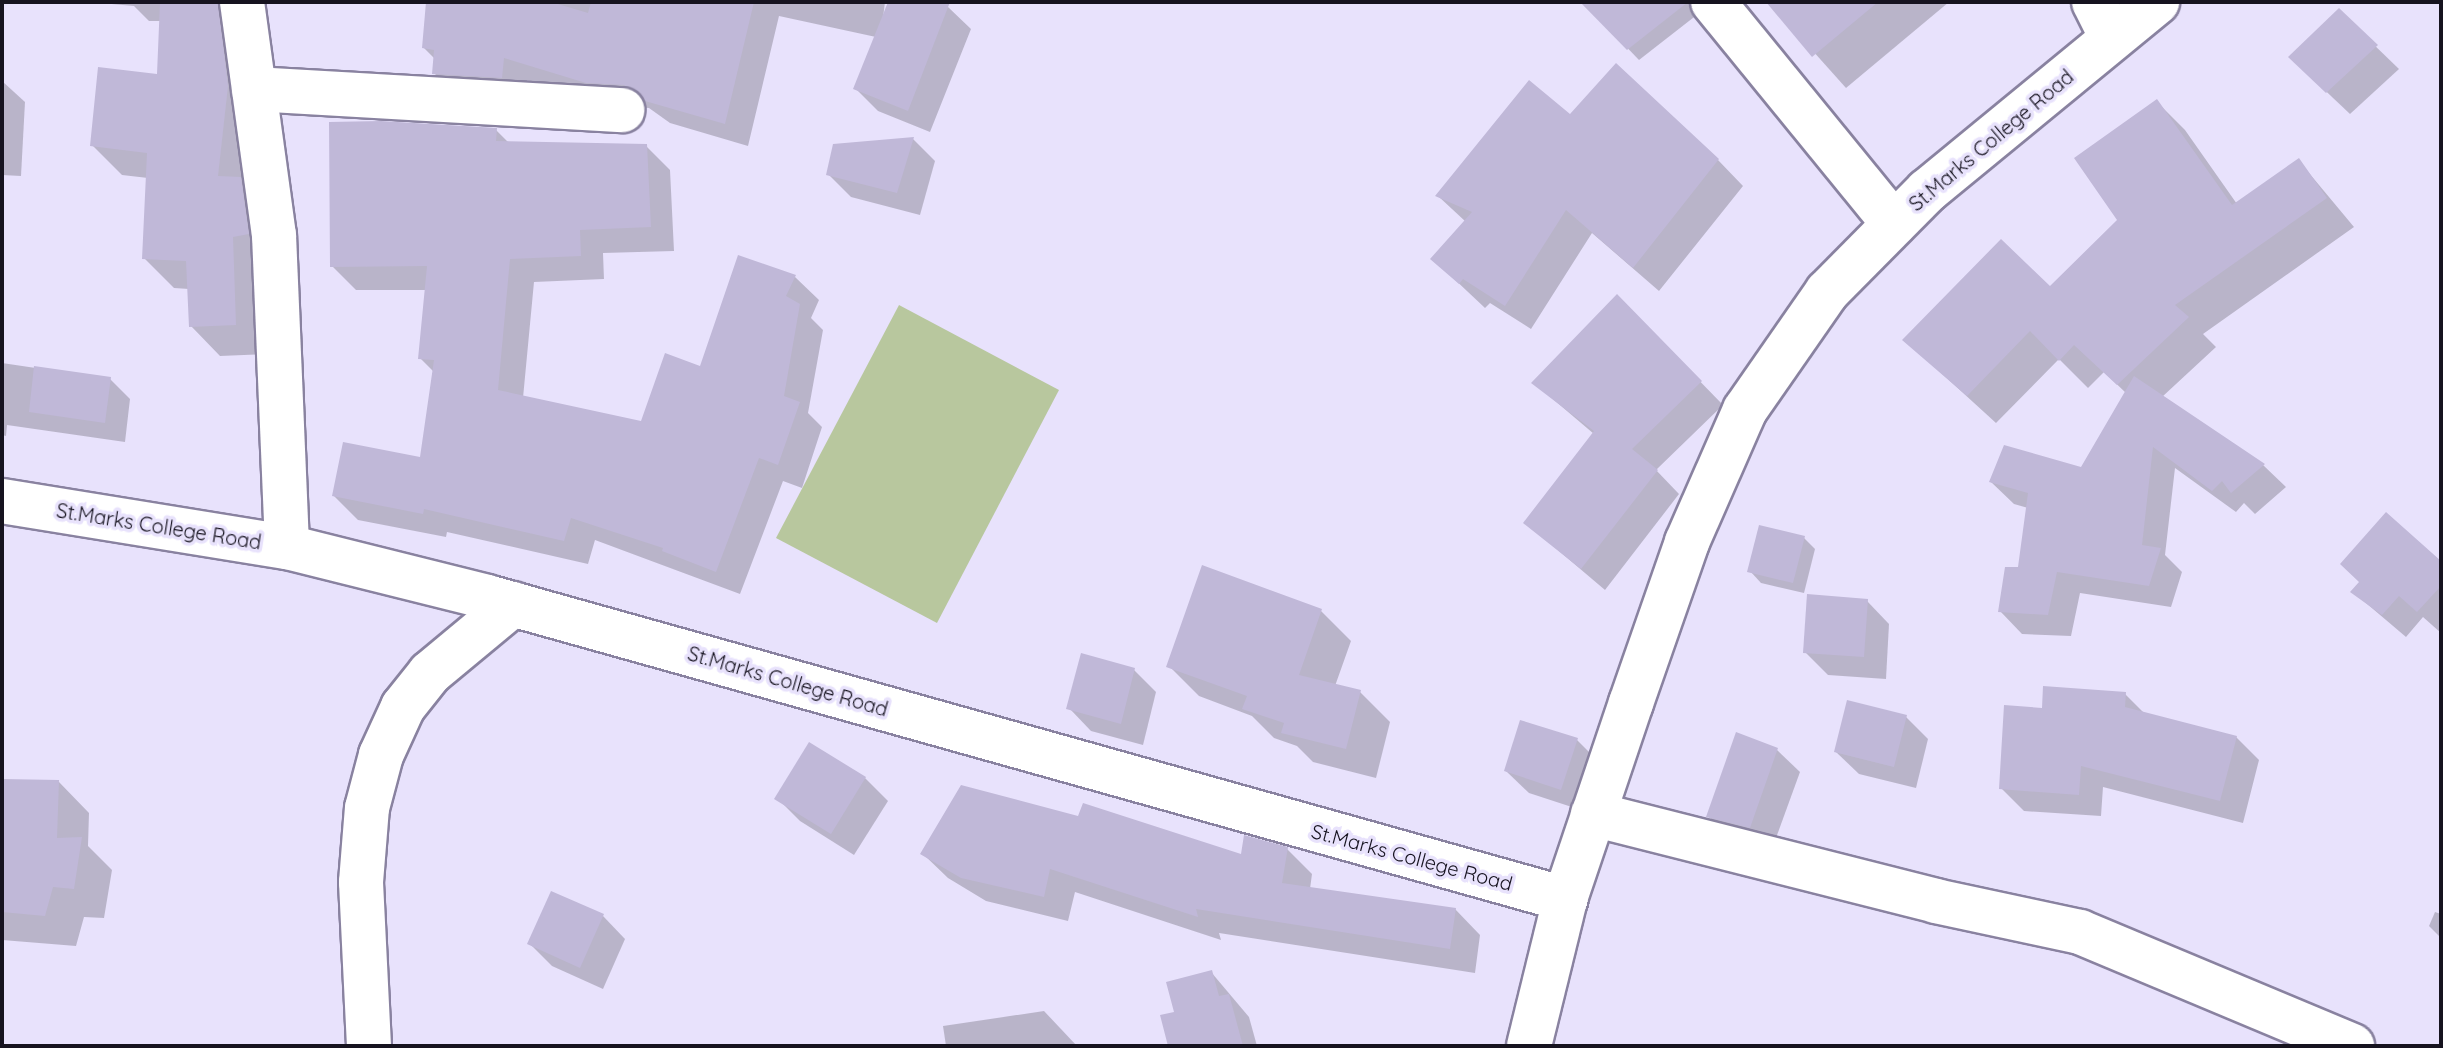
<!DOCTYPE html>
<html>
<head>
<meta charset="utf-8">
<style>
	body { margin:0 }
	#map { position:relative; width:2443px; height:1048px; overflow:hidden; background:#e8e2fc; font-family:Quicksand,sans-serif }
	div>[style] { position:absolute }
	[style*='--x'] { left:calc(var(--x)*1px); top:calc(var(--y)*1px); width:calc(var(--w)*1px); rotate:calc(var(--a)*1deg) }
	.green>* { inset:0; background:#b8c79e }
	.shadow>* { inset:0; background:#0003 }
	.building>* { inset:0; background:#c0b8d8 }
	.roads { filter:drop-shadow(2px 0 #8982a0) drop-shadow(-2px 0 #8982a0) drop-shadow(0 2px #8982a0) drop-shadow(0 -2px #8982a0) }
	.minor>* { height:44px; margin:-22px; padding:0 22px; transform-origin:22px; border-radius:22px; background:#fff }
	.major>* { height:44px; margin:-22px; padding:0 22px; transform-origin:22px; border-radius:22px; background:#fff }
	span { translate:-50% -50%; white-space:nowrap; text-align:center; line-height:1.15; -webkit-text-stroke:7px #e8e2fc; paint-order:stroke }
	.street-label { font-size:20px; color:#16131f }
	.frame { position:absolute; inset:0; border:4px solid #16131f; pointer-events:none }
</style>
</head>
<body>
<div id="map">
	<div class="green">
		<div style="clip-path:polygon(899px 305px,1059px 390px,937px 623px,776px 538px)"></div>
	</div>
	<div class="shadow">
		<div style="clip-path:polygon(89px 2px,260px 2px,265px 354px,220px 356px,191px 326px,189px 289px,174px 288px,144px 258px,148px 178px,122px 175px,92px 145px,159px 76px,161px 21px,149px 21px,134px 6px)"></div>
		<div style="clip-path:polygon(440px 2px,885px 2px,883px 18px,890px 2px,930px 2px,948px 7px,971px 29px,930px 132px,878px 111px,855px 88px,876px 37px,779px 16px,748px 146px,670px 123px,649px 108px,611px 105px,527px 80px,525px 100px,458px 97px,434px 73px,435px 59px,424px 48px)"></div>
		<div style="clip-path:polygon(1599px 2px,1691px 2px,1698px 14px,1639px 60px,1590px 9px)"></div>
		<div style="clip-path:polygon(1769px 2px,1949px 2px,1846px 88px)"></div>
		<div style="clip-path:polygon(2339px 11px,2399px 69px,2350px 114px,2313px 79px)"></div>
		<div style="clip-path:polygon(2px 81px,25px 102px,21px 176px,2px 175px)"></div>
		<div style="clip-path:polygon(2157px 102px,2185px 130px,2237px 204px,2299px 161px,2354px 227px,2203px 334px,2216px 347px,2162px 397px,2263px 465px,2286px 487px,2255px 514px,2244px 503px,2236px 512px,2175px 468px,2165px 555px,2182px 572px,2171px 607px,2080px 593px,2071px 636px,2022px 634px,2000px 611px,2020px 569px,2028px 508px,2014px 504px,1991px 482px,2082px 469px,2126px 393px,2104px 372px,2088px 388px,2059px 359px,1996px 423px,1905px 340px,2050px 289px,2119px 220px)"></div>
		<div style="clip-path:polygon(1570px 117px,1718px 160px,1743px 186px,1659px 291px,1592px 233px,1531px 329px,1490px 303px,1485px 308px,1433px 259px,1466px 222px,1438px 196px)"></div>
		<div style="clip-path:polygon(496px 130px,510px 144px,646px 146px,670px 170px,674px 251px,603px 253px,604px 279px,534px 282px,523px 398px,643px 424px,702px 368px,740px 258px,795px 277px,819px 300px,811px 318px,823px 330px,808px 413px,822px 427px,802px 488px,783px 481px,740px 594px,595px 540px,588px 564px,447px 532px,446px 537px,358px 520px,334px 496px,421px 459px,434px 372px,420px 358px,426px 290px,356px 290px,332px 266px)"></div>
		<div style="clip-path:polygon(913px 139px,935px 161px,920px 215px,851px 197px,828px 174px)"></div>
		<div style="clip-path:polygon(1617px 296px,1723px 405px,1656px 470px,1679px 494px,1605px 590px,1526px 523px,1594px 434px,1534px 383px)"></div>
		<div style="clip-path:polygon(2px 363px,110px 379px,130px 399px,125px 442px,7px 425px,6px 436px,2px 435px)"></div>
		<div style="clip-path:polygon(1804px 538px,1815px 549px,1804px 593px,1761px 583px,1750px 571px)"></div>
		<div style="clip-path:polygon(2441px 564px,2441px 633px,2423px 617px,2406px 637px,2353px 592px)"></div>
		<div style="clip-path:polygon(1867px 601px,1889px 624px,1886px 679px,1828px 675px,1805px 652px)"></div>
		<div style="clip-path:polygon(1321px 611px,1351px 641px,1335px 686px,1360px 692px,1390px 722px,1376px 778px,1313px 762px,1297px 746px,1274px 738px,1252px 716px,1199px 696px,1169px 666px)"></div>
		<div style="clip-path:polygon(1134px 670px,1156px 692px,1143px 745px,1091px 731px,1069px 708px)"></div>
		<div style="clip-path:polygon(2125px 694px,2145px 714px,2236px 737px,2259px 760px,2243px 823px,2103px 787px,2101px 816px,2024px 811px,2001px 788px,2044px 710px)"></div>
		<div style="clip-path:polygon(1906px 717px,1928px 739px,1916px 788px,1859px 774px,1836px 752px)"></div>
		<div style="clip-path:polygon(1577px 740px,1600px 763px,1584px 811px,1529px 793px,1506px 771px)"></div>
		<div style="clip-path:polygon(1777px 750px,1800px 772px,1772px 849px,1731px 839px,1708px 816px)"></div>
		<div style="clip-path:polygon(865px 778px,888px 801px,854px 855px,800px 821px,777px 798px)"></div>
		<div style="clip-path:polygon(2px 781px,59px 782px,89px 813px,88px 846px,112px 870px,104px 918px,84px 917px,76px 946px,2px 940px)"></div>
		<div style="clip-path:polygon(1287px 849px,1312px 874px,1310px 889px,1455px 909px,1480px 935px,1475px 973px,1219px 933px,1221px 940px,1075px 892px,1068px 921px,986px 901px,948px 878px,922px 853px,1242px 857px)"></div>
		<div style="clip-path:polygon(2435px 912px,2441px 914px,2441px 938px,2429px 926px)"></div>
		<div style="clip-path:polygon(603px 916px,625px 939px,603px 989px,552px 966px,530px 944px)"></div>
		<div style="clip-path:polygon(1211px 972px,1249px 1017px,1257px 1046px,1185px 1046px)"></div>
		<div style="clip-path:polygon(1044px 1011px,1077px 1046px,946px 1046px,943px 1026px)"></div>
	</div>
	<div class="building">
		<div style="clip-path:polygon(160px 2px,218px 2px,228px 86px,218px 176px,241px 177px,249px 234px,233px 237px,236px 325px,189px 327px,186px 261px,142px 259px,147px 153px,90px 146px,98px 67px,157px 74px)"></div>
		<div style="clip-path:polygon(426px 2px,551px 2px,588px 13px,591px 2px,754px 2px,725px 124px,645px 101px,624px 85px,586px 83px,504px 58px,502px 78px,432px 74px,434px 50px,422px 48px)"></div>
		<div style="clip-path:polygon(888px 2px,950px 2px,908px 111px,853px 89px)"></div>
		<div style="clip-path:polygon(1580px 2px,1688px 2px,1627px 50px)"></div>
		<div style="clip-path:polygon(1766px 2px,1878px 2px,1812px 57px)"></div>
		<div style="clip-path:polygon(2339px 8px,2378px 45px,2326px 93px,2288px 57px)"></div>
		<div style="clip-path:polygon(1616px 63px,1719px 159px,1633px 268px,1566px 210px,1505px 306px,1463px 279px,1459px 284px,1430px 259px,1472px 212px,1435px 196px,1529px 80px,1570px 114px)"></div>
		<div style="clip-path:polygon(2157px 99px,2232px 205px,2299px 158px,2327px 198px,2175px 305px,2189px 317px,2117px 385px,2074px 345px,2059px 361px,2030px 331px,1967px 396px,1902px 340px,2001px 239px,2050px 286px,2117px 220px,2074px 158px)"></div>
		<div style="clip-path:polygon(381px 121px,497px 128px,496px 141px,647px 144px,651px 227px,580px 230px,581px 256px,510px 259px,498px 390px,641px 421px,665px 353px,700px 366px,738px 255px,796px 275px,786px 296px,800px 304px,784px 396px,800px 402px,778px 465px,759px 458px,716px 572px,662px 551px,663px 548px,571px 518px,564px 541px,424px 509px,423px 514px,332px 496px,343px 442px,420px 457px,434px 360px,418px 359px,427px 266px,330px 267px,329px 122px)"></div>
		<div style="clip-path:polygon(914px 137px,897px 193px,826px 175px,833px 144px)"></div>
		<div style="clip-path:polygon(1617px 294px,1702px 381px,1632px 449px,1658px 470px,1581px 569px,1523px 523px,1594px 431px,1531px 383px)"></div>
		<div style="clip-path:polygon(34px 366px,111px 377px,105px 423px,29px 412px)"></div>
		<div style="clip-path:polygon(2134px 376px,2265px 464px,2231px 493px,2222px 481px,2212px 491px,2153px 447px,2142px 545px,2161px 548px,2149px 586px,2057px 572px,2048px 615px,1998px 612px,2005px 567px,2018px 567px,2028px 493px,1989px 482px,2004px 445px,2081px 467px)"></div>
		<div style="clip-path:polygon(2386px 512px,2441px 561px,2441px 586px,2417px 612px,2399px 596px,2382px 615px,2350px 592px,2359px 582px,2340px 564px)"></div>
		<div style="clip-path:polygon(1759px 525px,1805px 536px,1793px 583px,1747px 572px)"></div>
		<div style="clip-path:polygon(1202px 565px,1322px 609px,1299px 675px,1361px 690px,1346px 749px,1281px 733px,1284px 723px,1242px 709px,1247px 696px,1166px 667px)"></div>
		<div style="clip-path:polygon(1807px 594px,1868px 599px,1864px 657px,1803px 653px)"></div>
		<div style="clip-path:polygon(1081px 653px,1135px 668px,1121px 724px,1066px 709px)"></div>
		<div style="clip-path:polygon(2043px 686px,2126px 692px,2125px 707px,2237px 736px,2220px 801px,2081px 766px,2079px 795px,1999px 789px,2004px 705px,2042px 708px)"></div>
		<div style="clip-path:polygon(1847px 700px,1907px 715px,1894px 767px,1834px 752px)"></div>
		<div style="clip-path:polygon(1520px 720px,1578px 738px,1561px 790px,1504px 771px)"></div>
		<div style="clip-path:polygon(1736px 732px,1778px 748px,1750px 828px,1706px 817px)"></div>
		<div style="clip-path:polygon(809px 742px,866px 777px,831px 834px,774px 799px)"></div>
		<div style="clip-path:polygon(2px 779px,59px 780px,57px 838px,82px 837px,74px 889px,53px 887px,45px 916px,2px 912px)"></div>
		<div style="clip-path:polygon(961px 785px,1078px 816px,1083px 803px,1241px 854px,1244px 835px,1288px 847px,1282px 883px,1456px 908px,1450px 949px,1196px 909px,1198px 917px,1050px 869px,1044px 897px,961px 878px,920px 854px)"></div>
		<div style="clip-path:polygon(551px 891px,604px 914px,580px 968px,527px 944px)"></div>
		<div style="clip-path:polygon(1212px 970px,1219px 996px,1229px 994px,1243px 1046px,1168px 1046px,1160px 1015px,1174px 1012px,1166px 982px)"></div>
	</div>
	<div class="roads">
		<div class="minor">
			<div style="--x:242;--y:2;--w:235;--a:82.2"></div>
			<div style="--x:274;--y:235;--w:312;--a:87.6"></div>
			<div style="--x:1713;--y:2;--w:286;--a:50.8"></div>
			<div style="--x:2094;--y:2;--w:40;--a:63.4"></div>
			<div style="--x:254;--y:89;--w:369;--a:3.3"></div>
			<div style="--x:2;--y:501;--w:289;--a:9.2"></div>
			<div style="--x:287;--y:547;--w:206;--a:14"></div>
			<div style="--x:487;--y:597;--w:1120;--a:15.65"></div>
			<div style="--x:1593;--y:814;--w:354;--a:14.2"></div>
			<div style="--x:1936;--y:901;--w:147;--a:12.1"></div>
			<div style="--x:2080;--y:932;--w:295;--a:22.7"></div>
			<div style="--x:369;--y:1046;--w:164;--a:-92.8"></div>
			<div style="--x:361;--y:882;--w:74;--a:-85.4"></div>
			<div style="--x:367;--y:808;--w:55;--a:-75.2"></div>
			<div style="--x:381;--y:755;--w:53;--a:-65.4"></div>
			<div style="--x:403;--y:707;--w:43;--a:-51.5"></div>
			<div style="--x:430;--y:673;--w:108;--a:-39.7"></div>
		</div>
		<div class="major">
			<div style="--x:1529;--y:1046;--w:151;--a:-76.2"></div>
			<div style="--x:1565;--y:899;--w:207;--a:-71.4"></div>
			<div style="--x:1631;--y:703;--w:170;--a:-70.8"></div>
			<div style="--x:1687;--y:542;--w:144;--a:-66.3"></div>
			<div style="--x:1745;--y:410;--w:144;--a:-55.2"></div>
			<div style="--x:1827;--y:292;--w:142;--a:-45.3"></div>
			<div style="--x:1927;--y:191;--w:298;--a:-39.4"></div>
		</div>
	</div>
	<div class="street-label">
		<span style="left:1991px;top:140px;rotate:-40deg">St.Marks College Road</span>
		<span style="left:159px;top:526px;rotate:9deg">St.Marks College Road</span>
		<span style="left:788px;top:681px;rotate:16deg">St.Marks College Road</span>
		<span style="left:1412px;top:857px;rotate:15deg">St.Marks College Road</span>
	</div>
	<div class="frame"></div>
</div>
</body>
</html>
